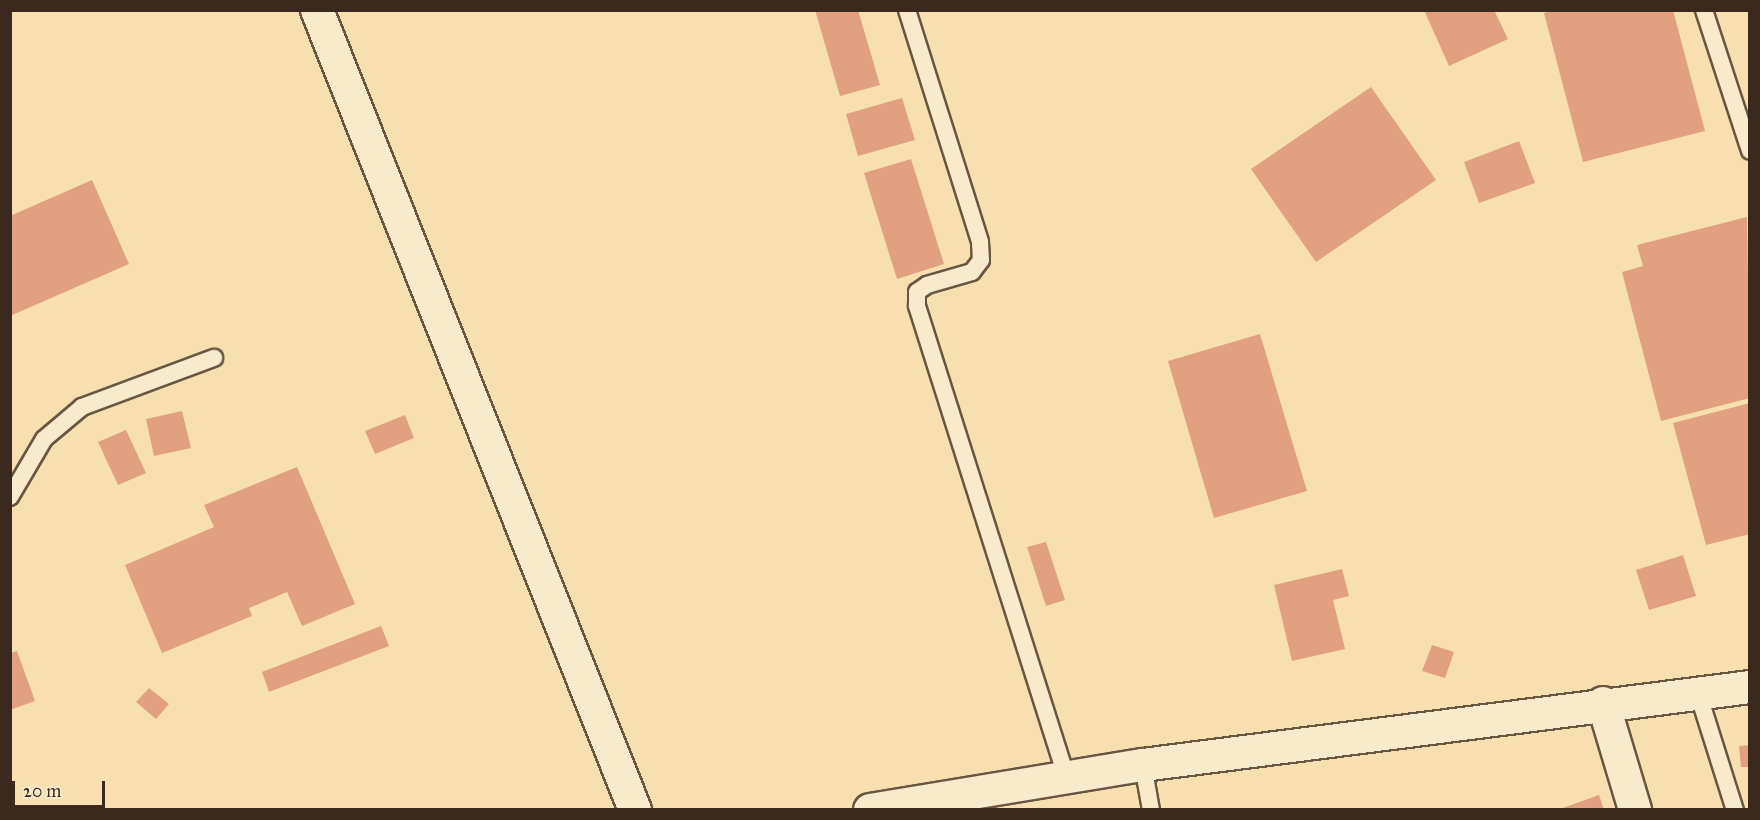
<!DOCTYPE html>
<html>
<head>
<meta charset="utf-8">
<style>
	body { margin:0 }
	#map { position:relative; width:1760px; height:820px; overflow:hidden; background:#f7dfb0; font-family:"IM FELL Great Primer",serif }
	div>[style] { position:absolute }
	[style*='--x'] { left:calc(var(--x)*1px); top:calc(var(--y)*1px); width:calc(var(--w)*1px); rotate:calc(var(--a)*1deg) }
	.building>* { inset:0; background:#e1a181 }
	.roads { filter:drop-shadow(2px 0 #695641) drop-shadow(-2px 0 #695641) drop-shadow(0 2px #695641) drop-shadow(0 -2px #695641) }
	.lane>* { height:16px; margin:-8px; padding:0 8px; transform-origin:8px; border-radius:8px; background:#faeacc }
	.street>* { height:32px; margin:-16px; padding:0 16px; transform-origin:16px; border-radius:16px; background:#faeacc }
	span { translate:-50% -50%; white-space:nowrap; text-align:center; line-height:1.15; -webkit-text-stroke:5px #faeacc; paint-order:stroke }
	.frame { position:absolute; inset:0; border:12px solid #3a291c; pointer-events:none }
	.scale { position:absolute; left:12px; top:781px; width:93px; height:27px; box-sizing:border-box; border:3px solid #3a291c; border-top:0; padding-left:8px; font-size:18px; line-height:21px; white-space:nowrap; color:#3a291c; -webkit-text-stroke:4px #faeacc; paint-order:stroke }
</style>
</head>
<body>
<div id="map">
	<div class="building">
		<div style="clip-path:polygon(815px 10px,858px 10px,880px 85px,840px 96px)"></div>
		<div style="clip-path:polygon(1424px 10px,1494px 10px,1508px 39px,1449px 66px)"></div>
		<div style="clip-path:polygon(1555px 10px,1673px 10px,1705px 131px,1583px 162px,1544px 13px)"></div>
		<div style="clip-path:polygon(1371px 87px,1436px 180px,1316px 262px,1251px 169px)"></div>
		<div style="clip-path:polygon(902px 98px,915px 140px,858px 156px,846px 114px)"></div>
		<div style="clip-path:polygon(1519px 141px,1535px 183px,1479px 203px,1464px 162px)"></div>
		<div style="clip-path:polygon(911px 159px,944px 264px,897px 279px,864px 173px)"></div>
		<div style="clip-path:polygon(92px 180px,129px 264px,10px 316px,10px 216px)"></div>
		<div style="clip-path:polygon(1747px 217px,1750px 398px,1661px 421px,1622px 272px,1643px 266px,1637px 245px)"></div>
		<div style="clip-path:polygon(1260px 334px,1307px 491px,1214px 518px,1168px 361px)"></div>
		<div style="clip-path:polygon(1750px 403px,1750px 534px,1706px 545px,1673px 423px)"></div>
		<div style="clip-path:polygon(182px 411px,191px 448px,154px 456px,146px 419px)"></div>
		<div style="clip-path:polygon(405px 415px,414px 438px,375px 454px,365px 431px)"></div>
		<div style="clip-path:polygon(126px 430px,146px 473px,118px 485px,98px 442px)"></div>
		<div style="clip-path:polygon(297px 467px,355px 604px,302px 626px,287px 592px,249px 608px,252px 616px,162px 653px,125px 565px,214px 527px,204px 505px)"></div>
		<div style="clip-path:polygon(1046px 542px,1065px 600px,1046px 606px,1027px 547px)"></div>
		<div style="clip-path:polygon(1683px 555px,1696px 596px,1649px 610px,1636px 570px)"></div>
		<div style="clip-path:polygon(1342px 569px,1349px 596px,1333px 600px,1345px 649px,1292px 661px,1274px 585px)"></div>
		<div style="clip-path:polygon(381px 626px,389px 646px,269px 692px,262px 672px)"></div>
		<div style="clip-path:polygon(1432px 645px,1454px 652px,1445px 678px,1422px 671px)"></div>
		<div style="clip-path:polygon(17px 651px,35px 701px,10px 710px,10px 653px)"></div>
		<div style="clip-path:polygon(149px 688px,169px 704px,156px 719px,136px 702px)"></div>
		<div style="clip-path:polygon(1750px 745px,1750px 767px,1741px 767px,1739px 746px)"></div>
		<div style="clip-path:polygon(1599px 795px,1604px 810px,1560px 810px,1560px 809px)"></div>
	</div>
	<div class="roads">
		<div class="lane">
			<div style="--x:907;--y:10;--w:243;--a:72.5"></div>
			<div style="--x:980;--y:242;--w:18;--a:87"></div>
			<div style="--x:981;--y:260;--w:15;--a:127"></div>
			<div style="--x:972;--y:272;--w:47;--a:163.9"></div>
			<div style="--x:927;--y:285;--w:12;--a:145"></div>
			<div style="--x:917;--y:292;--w:14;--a:90"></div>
			<div style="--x:917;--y:306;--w:494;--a:72.4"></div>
			<div style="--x:1704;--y:10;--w:148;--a:71.9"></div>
			<div style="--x:10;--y:497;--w:67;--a:-59.6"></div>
			<div style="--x:44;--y:439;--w:50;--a:-40.1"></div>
			<div style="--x:82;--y:407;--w:141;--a:-20.4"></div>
			<div style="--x:1698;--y:693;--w:123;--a:72.5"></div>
			<div style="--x:1143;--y:765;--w:46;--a:79.9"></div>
		</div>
		<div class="street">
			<div style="--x:317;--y:10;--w:861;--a:68.32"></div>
			<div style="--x:1603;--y:703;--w:112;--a:73.3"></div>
			<div style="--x:870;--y:810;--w:277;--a:-9.4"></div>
			<div style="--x:1143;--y:765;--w:612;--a:-7.32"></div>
		</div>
	</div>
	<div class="frame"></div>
	<div class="scale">20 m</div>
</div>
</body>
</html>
